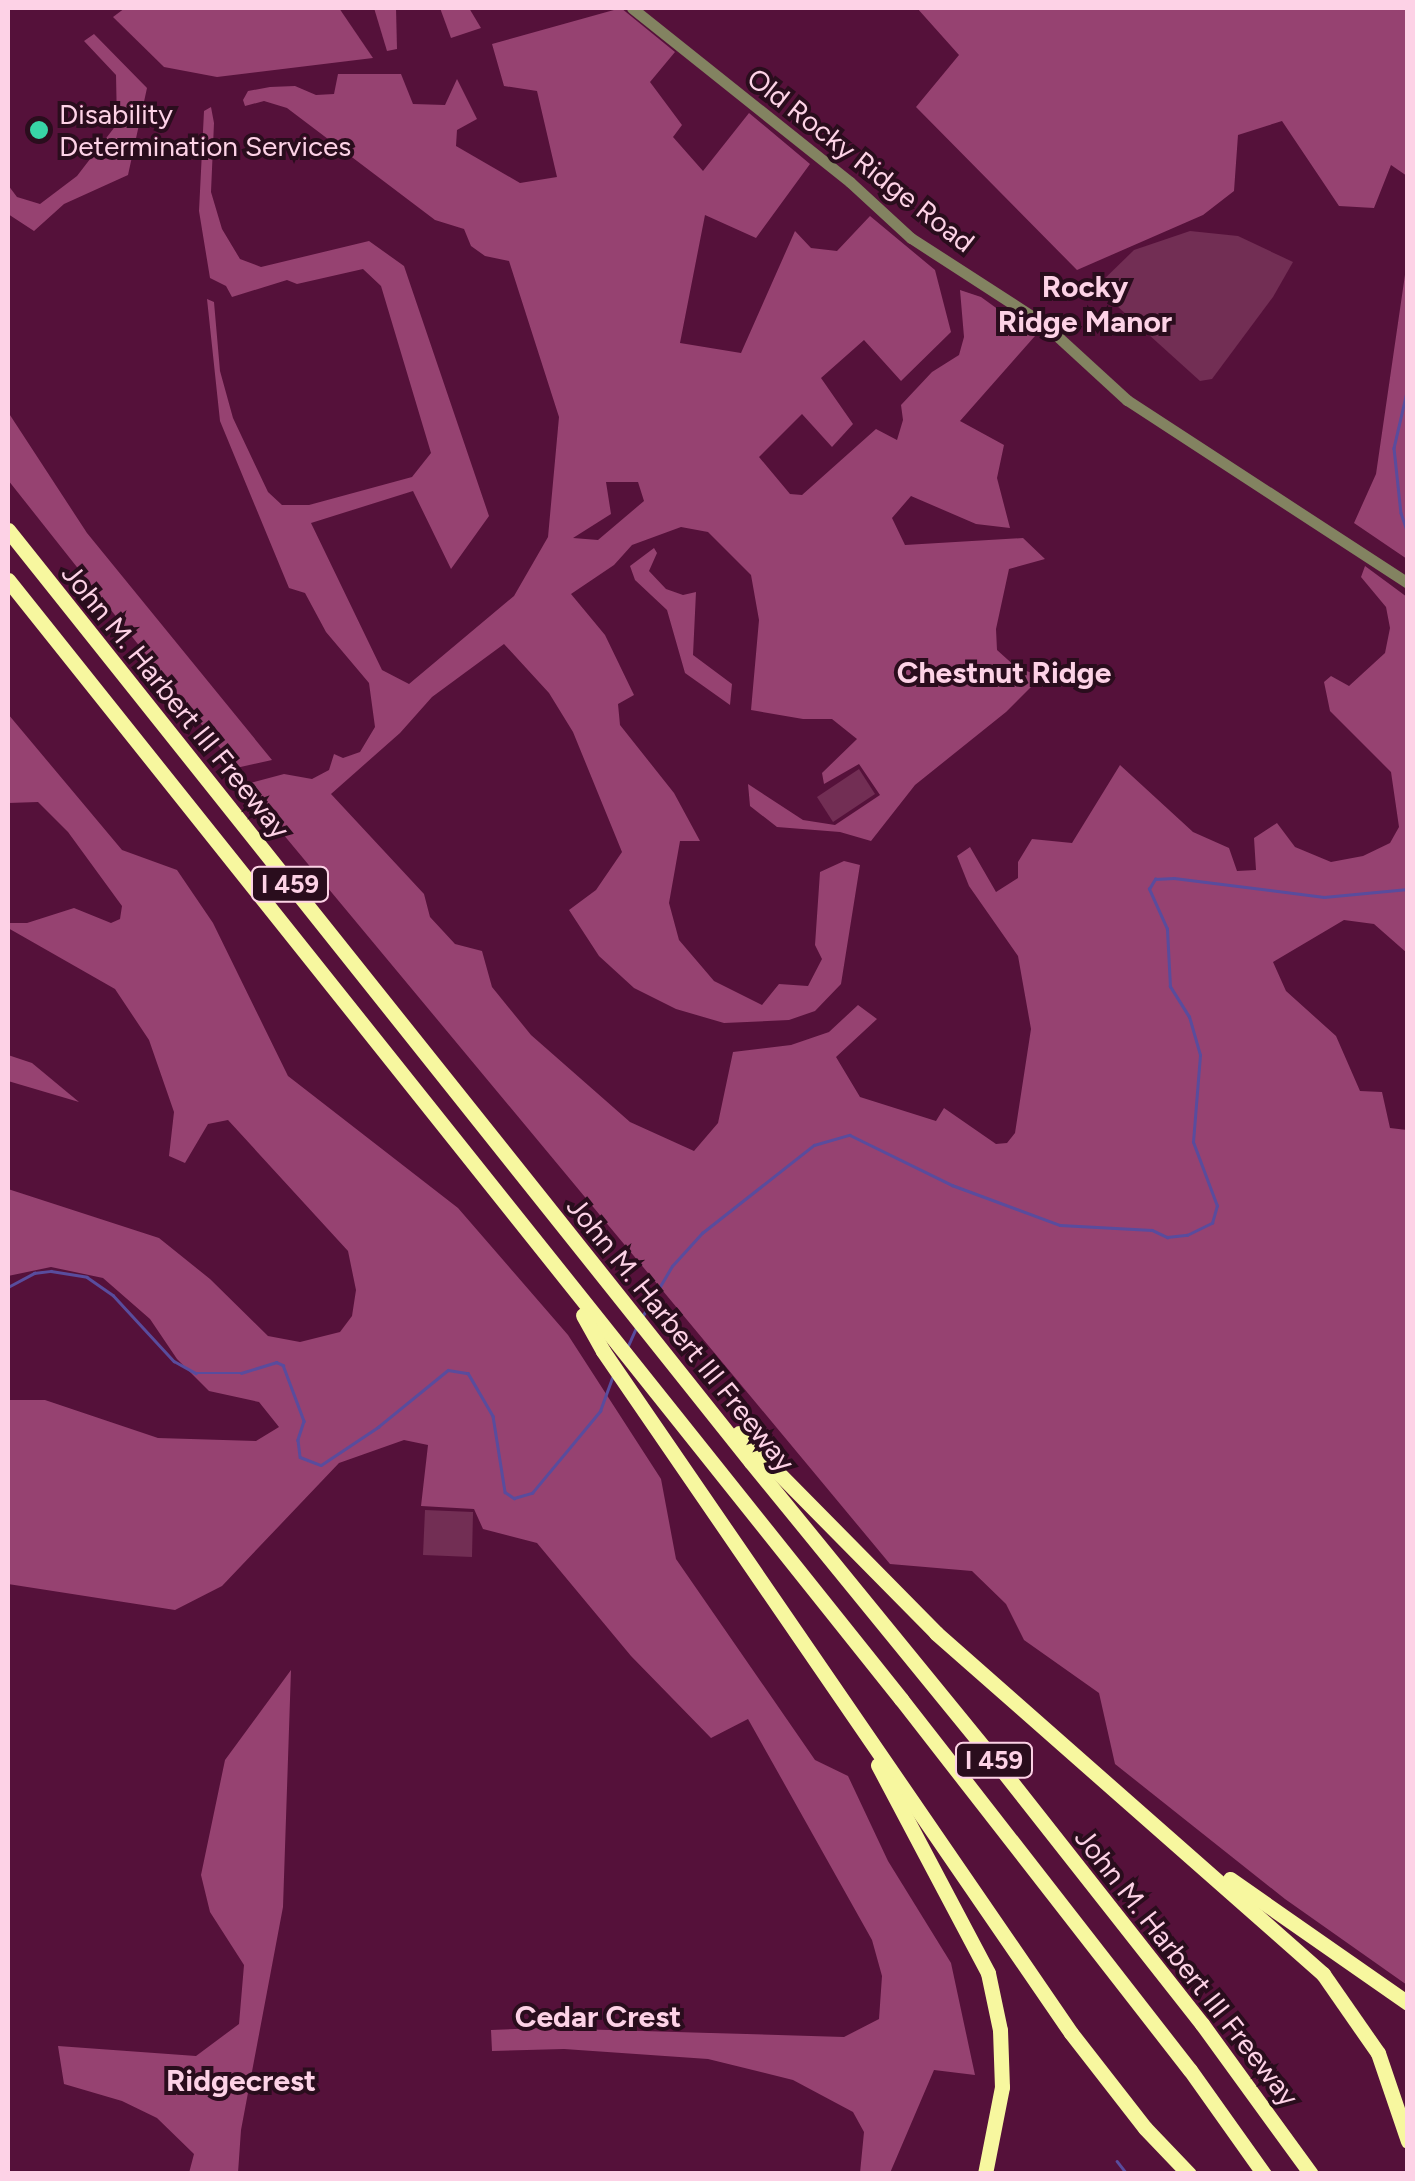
<!DOCTYPE html>
<html>
<head>
<meta charset="utf-8">
<style>
	body { margin:0 }
	#map { position:relative; width:1415px; height:2181px; overflow:hidden; background:#55113a; font-family:Figtree,sans-serif }
	div>[style] { position:absolute }
	[style*='--x'] { left:calc(var(--x)*1px); top:calc(var(--y)*1px); width:calc(var(--w)*1px); rotate:calc(var(--a)*1deg) }
	.green>* { inset:0; background:#722e54 }
	.forest>* { inset:0; background:#964271 }
	.stream>* { height:2.5px; margin:-1.25px; padding:0 1.25px; transform-origin:1.25px; border-radius:1.25px; background:#594c9d }
	.tertiary>* { height:11px; margin:-5.5px; padding:0 5.5px; transform-origin:5.5px; border-radius:5.5px; background:#838361 }
	.motorway>* { height:15px; margin:-7.5px; padding:0 7.5px; transform-origin:7.5px; border-radius:7.5px; background:#f7f79f }
	.dots>* { width:28px; height:28px; translate:-50% -50%; box-sizing:border-box; border:5px solid #2a0d1d; border-radius:50% }
	span { translate:-50% -50%; white-space:nowrap; text-align:center; line-height:1.15; -webkit-text-stroke:8px #2a0d1d; paint-order:stroke }
	.shield-label span { padding:2px 8px; background:#2a0d1d; border:2px solid; border-radius:8px; -webkit-text-stroke-width:0 }
	.shield-label { font-size:25px; color:#fdd2e6; font-weight:700 }
	.poi-label { font-size:28px; color:#fdd2e6 }
	.left { translate:0 -50%; text-align:left }
	.street-label { font-size:28px; color:#fdd2e6 }
	.neighbourhood-label { font-size:30px; color:#fdd2e6; font-weight:700 }
	.frame { position:absolute; inset:0; border:10px solid #fdd2e6; pointer-events:none }
</style>
</head>
<body>
<div id="map">
	<div class="green">
		<div style="clip-path:polygon(1190px 231px,1238px 236px,1293px 262px,1273px 297px,1212px 379px,1200px 381px,1096px 287px,1134px 250px)"></div>
		<div style="clip-path:polygon(859px 769px,875px 794px,833px 822px,817px 797px)"></div>
		<div style="clip-path:polygon(425px 1510px,473px 1512px,472px 1557px,423px 1555px)"></div>
	</div>
	<div class="forest">
		<div style="clip-path:polygon(125px 8px,339px 8px,373px 58px,217px 77px,164px 67px,113px 17px)"></div>
		<div style="clip-path:polygon(374px 8px,396px 8px,397px 49px,387px 51px)"></div>
		<div style="clip-path:polygon(440px 8px,469px 8px,481px 28px,451px 38px)"></div>
		<div style="clip-path:polygon(evenodd,621px 8px,675px 52px,650px 82px,682px 125px,673px 137px,703px 171px,749px 113px,810px 164px,756px 238px,705px 215px,680px 343px,741px 353px,795px 231px,811px 248px,837px 251px,870px 216px,935px 270px,951px 332px,901px 381px,864px 340px,821px 378px,853px 424px,832px 447px,802px 414px,759px 457px,790px 494px,802px 495px,876px 429px,897px 440px,903px 420px,901px 405px,932px 372px,959px 355px,964px 337px,960px 290px,981px 297px,1035px 336px,960px 421px,1004px 445px,997px 478px,1010px 528px,976px 524px,911px 496px,892px 518px,905px 545px,1023px 538px,1045px 559px,1009px 569px,996px 629px,997px 650px,1017px 668px,1042px 676px,1006px 712px,915px 785px,871px 841px,840px 832px,777px 827px,750px 806px,748px 784px,803px 820px,835px 825px,880px 795px,859px 764px,824px 784px,822px 773px,857px 739px,832px 719px,803px 719px,751px 710px,759px 620px,751px 575px,708px 532px,681px 527px,632px 545px,614px 565px,571px 594px,605px 635px,634px 695px,618px 704px,620px 725px,674px 793px,700px 841px,680px 841px,669px 903px,679px 940px,714px 981px,762px 1005px,779px 984px,808px 986px,822px 959px,815px 945px,820px 872px,844px 861px,860px 865px,841px 984px,815px 1011px,789px 1020px,724px 1023px,676px 1009px,634px 988px,599px 956px,569px 910px,596px 890px,622px 852px,573px 732px,549px 693px,504px 644px,432px 697px,400px 733px,331px 794px,424px 894px,430px 917px,455px 944px,482px 951px,492px 987px,531px 1035px,630px 1122px,694px 1151px,718px 1123px,733px 1052px,791px 1045px,829px 1032px,858px 1005px,877px 1019px,836px 1057px,860px 1097px,936px 1121px,944px 1108px,996px 1144px,1007px 1143px,1015px 1133px,1031px 1029px,1018px 956px,969px 886px,957px 856px,970px 847px,996px 892px,1018px 878px,1018px 862px,1032px 839px,1072px 843px,1120px 765px,1193px 832px,1229px 848px,1237px 871px,1256px 870px,1254px 838px,1277px 823px,1295px 847px,1331px 862px,1363px 856px,1390px 843px,1399px 827px,1391px 772px,1330px 711px,1324px 682px,1331px 676px,1349px 686px,1385px 653px,1390px 628px,1386px 607px,1361px 577px,1365px 566px,1407px 597px,1407px 953px,1374px 924px,1344px 920px,1273px 962px,1286px 991px,1336px 1036px,1360px 1091px,1382px 1092px,1390px 1128px,1407px 1130px,1407px 1985px,1285px 1899px,1115px 1764px,1099px 1693px,1024px 1640px,1006px 1604px,972px 1571px,890px 1564px,283px 834px,250px 783px,284px 774px,312px 779px,329px 770px,334px 754px,343px 758px,360px 752px,375px 727px,369px 683px,326px 632px,305px 593px,289px 588px,220px 421px,207px 299px,214px 302px,220px 371px,233px 418px,268px 492px,282px 505px,309px 505px,412px 477px,431px 453px,381px 286px,363px 269px,297px 284px,287px 280px,232px 297px,226px 286px,210px 278px,199px 211px,204px 111px,211px 107px,214px 123px,211px 192px,222px 229px,240px 259px,261px 267px,369px 241px,404px 266px,489px 516px,451px 569px,413px 491px,311px 523px,382px 670px,409px 684px,514px 596px,548px 537px,559px 417px,509px 261px,485px 256px,471px 246px,464px 229px,435px 220px,287px 108px,264px 101px,245px 106px,243px 100px,248px 91px,270px 87px,295px 86px,316px 95px,334px 94px,338px 74px,401px 74px,413px 104px,445px 105px,457px 79px,477px 119px,457px 130px,456px 146px,520px 183px,557px 177px,537px 91px,504px 86px,492px 44px,621px 8px,606px 482px,638px 482px,644px 501px,598px 540px,573px 538px,611px 514px,606px 482px)"></div>
		<div style="clip-path:polygon(917px 8px,1407px 8px,1407px 176px,1391px 165px,1374px 208px,1339px 206px,1282px 121px,1238px 135px,1234px 191px,1203px 215px,1077px 270px,916px 107px,959px 55px)"></div>
		<div style="clip-path:polygon(94px 34px,147px 88px,128px 175px,64px 204px,34px 231px,8px 214px,8px 185px,17px 197px,40px 204px,77px 176px,117px 124px,116px 75px,84px 41px)"></div>
		<div style="clip-path:polygon(1407px 261px,1407px 559px,1354px 523px,1376px 474px)"></div>
		<div style="clip-path:polygon(8px 412px,87px 533px,272px 760px,236px 768px,8px 480px)"></div>
		<div style="clip-path:polygon(654px 548px,657px 553px,649px 571px,666px 589px,683px 595px,696px 592px,693px 655px,732px 684px,730px 705px,685px 673px,667px 610px,635px 580px,630px 566px)"></div>
		<div style="clip-path:polygon(8px 714px,122px 850px,177px 870px,213px 923px,288px 1076px,458px 1208px,568px 1335px,661px 1479px,676px 1559px,815px 1760px,848px 1776px,888px 1861px,951px 1963px,975px 2075px,934px 2070px,890px 2173px,860px 2173px,864px 2132px,853px 2112px,793px 2080px,708px 2059px,564px 2049px,492px 2051px,491px 2030px,542px 2028px,844px 2037px,879px 2019px,882px 1976px,872px 1940px,748px 1719px,711px 1738px,631px 1656px,537px 1543px,483px 1529px,474px 1509px,421px 1506px,428px 1445px,404px 1440px,339px 1463px,222px 1586px,175px 1610px,8px 1584px,8px 1400px,45px 1400px,158px 1438px,256px 1441px,279px 1427px,259px 1402px,209px 1391px,177px 1359px,150px 1319px,103px 1278px,51px 1267px,8px 1276px,8px 1189px,159px 1238px,210px 1279px,268px 1336px,300px 1342px,340px 1332px,352px 1316px,356px 1290px,348px 1251px,228px 1120px,208px 1124px,185px 1163px,169px 1156px,174px 1112px,149px 1040px,115px 989px,8px 928px,8px 923px,27px 923px,74px 908px,111px 923px,120px 919px,122px 906px,68px 832px,38px 802px,8px 803px)"></div>
		<div style="clip-path:polygon(8px 1055px,32px 1063px,79px 1102px,8px 1081px)"></div>
		<div style="clip-path:polygon(291px 1670px,283px 1907px,241px 2130px,238px 2173px,189px 2173px,194px 2154px,157px 2118px,122px 2101px,64px 2084px,58px 2046px,196px 2056px,239px 2024px,244px 1965px,210px 1912px,201px 1875px,225px 1760px)"></div>
	</div>
	<div class="stream">
		<div style="--x:1408;--y:388;--w:62;--a:103.1"></div>
		<div style="--x:1394;--y:448;--w:65;--a:83.9"></div>
		<div style="--x:1401;--y:513;--w:21;--a:71"></div>
		<div style="--x:1408;--y:637;--w:18;--a:90"></div>
		<div style="--x:8;--y:1287;--w:30;--a:-28"></div>
		<div style="--x:34;--y:1273;--w:17;--a:-7"></div>
		<div style="--x:51;--y:1271;--w:36;--a:9"></div>
		<div style="--x:87;--y:1277;--w:32;--a:35"></div>
		<div style="--x:113;--y:1295;--w:90;--a:47.3"></div>
		<div style="--x:174;--y:1361;--w:25;--a:29"></div>
		<div style="--x:196;--y:1373;--w:45;--a:0"></div>
		<div style="--x:241;--y:1373;--w:37;--a:-17"></div>
		<div style="--x:276;--y:1362;--w:8;--a:23"></div>
		<div style="--x:283;--y:1365;--w:60;--a:69.4"></div>
		<div style="--x:304;--y:1421;--w:20;--a:108"></div>
		<div style="--x:298;--y:1440;--w:17;--a:83"></div>
		<div style="--x:300;--y:1457;--w:22;--a:21"></div>
		<div style="--x:321;--y:1465;--w:69;--a:-33.7"></div>
		<div style="--x:378;--y:1427;--w:90;--a:-39.2"></div>
		<div style="--x:448;--y:1370;--w:20;--a:9"></div>
		<div style="--x:468;--y:1373;--w:50;--a:59.8"></div>
		<div style="--x:493;--y:1416;--w:77;--a:81"></div>
		<div style="--x:505;--y:1492;--w:11;--a:34"></div>
		<div style="--x:514;--y:1498;--w:19;--a:-16"></div>
		<div style="--x:532;--y:1493;--w:107;--a:-50.3"></div>
		<div style="--x:600;--y:1411;--w:35;--a:-70"></div>
		<div style="--x:642;--y:1317;--w:59;--a:-59.5"></div>
		<div style="--x:672;--y:1266;--w:45;--a:-47.7"></div>
		<div style="--x:702;--y:1233;--w:142;--a:-38.2"></div>
		<div style="--x:814;--y:1145;--w:37;--a:-16"></div>
		<div style="--x:850;--y:1135;--w:114;--a:26.1"></div>
		<div style="--x:952;--y:1185;--w:115;--a:20.3"></div>
		<div style="--x:1060;--y:1225;--w:92;--a:3.1"></div>
		<div style="--x:1152;--y:1230;--w:17;--a:25"></div>
		<div style="--x:1167;--y:1237;--w:20;--a:-6"></div>
		<div style="--x:1187;--y:1235;--w:28;--a:-26"></div>
		<div style="--x:1212;--y:1223;--w:18;--a:-74"></div>
		<div style="--x:1217;--y:1206;--w:68;--a:-110.6"></div>
		<div style="--x:1193;--y:1142;--w:87;--a:-85.4"></div>
		<div style="--x:1200;--y:1055;--w:40;--a:-106"></div>
		<div style="--x:1189;--y:1017;--w:36;--a:-122"></div>
		<div style="--x:1170;--y:987;--w:58;--a:-93"></div>
		<div style="--x:1167;--y:929;--w:44;--a:-114.2"></div>
		<div style="--x:1149;--y:889;--w:12;--a:-59"></div>
		<div style="--x:1155;--y:879;--w:19;--a:-3"></div>
		<div style="--x:1174;--y:878;--w:151;--a:7.2"></div>
		<div style="--x:1324;--y:897;--w:84;--a:-5.4"></div>
		<div style="--x:627;--y:1348;--w:22;--a:-66"></div>
		<div style="--x:1117;--y:2161;--w:16;--a:52"></div>
	</div>
	<div class="tertiary">
		<div style="--x:632;--y:8;--w:279;--a:38.6"></div>
		<div style="--x:850;--y:182;--w:83;--a:42.6"></div>
		<div style="--x:911;--y:238;--w:158;--a:32.9"></div>
		<div style="--x:1044;--y:324;--w:113;--a:42.5"></div>
		<div style="--x:1127;--y:400;--w:335;--a:33.1"></div>
	</div>
	<div class="motorway">
		<div style="--x:8;--y:530;--w:1192;--a:51.44"></div>
		<div style="--x:751;--y:1462;--w:380;--a:50.8"></div>
		<div style="--x:991;--y:1756;--w:341;--a:51.8"></div>
		<div style="--x:1202;--y:2024;--w:185;--a:54"></div>
		<div style="--x:8;--y:580;--w:1432;--a:51.41"></div>
		<div style="--x:901;--y:1699;--w:470;--a:52.1"></div>
		<div style="--x:1190;--y:2070;--w:128;--a:54.6"></div>
		<div style="--x:583;--y:1315;--w:41;--a:60.9"></div>
		<div style="--x:603;--y:1351;--w:827;--a:55.54"></div>
		<div style="--x:1071;--y:2033;--w:120;--a:52.1"></div>
		<div style="--x:1145;--y:2128;--w:64;--a:46.3"></div>
		<div style="--x:739;--y:1433;--w:281;--a:45.4"></div>
		<div style="--x:936;--y:1633;--w:516;--a:41.38"></div>
		<div style="--x:1323;--y:1974;--w:96;--a:55.2"></div>
		<div style="--x:1378;--y:2053;--w:93;--a:71.2"></div>
		<div style="--x:878;--y:1765;--w:235;--a:62.1"></div>
		<div style="--x:988;--y:1973;--w:58;--a:78.1"></div>
		<div style="--x:1000;--y:2030;--w:57;--a:88"></div>
		<div style="--x:1002;--y:2087;--w:89;--a:101.1"></div>
		<div style="--x:1230;--y:1879;--w:217;--a:34.9"></div>
	</div>
	<div class="dots">
		<div style="left:39px;top:130px;background:#38d4a6"></div>
	</div>
	<div class="shield-label">
		<span style="left:290px;top:884px">I 459</span>
		<span style="left:994px;top:1760px">I 459</span>
	</div>
	<div class="poi-label">
		<span class="left" style="left:59px;top:130px">Disability<br>Determination Services</span>
	</div>
	<div class="street-label">
		<span style="left:861px;top:160px;rotate:38deg">Old Rocky Ridge Road</span>
		<span style="left:176px;top:701px;rotate:51deg">John M. Harbert III Freeway</span>
		<span style="left:681px;top:1334px;rotate:51deg">John M. Harbert III Freeway</span>
		<span style="left:1187px;top:1967px;rotate:52deg">John M. Harbert III Freeway</span>
	</div>
	<div class="neighbourhood-label">
		<span style="left:1085px;top:304px">Rocky<br>Ridge Manor</span>
		<span style="left:1004px;top:673px">Chestnut Ridge</span>
		<span style="left:598px;top:2017px">Cedar Crest</span>
		<span style="left:241px;top:2081px">Ridgecrest</span>
	</div>
	<div class="frame"></div>
</div>
</body>
</html>
